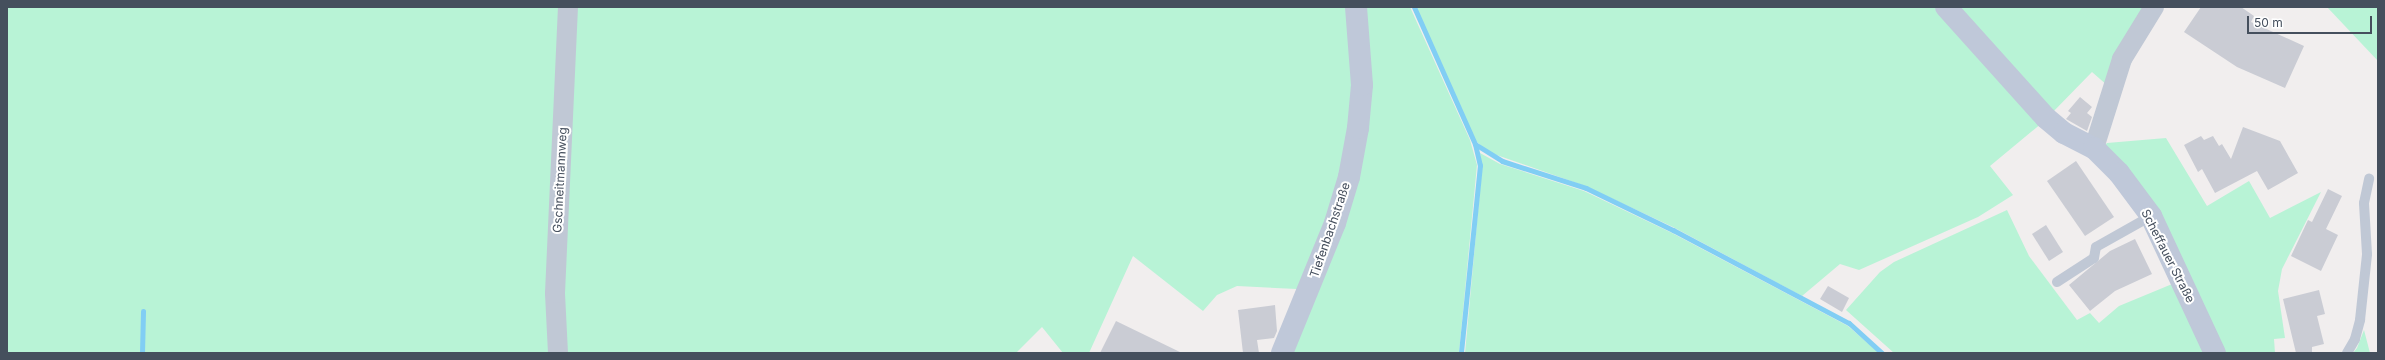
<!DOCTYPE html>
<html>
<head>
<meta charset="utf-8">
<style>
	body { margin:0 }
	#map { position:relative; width:2385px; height:360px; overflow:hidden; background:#f1eeee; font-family:Inter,sans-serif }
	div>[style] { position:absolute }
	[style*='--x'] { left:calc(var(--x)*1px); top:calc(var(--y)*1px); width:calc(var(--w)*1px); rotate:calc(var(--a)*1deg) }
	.green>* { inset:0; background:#b8f3d6 }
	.stream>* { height:5px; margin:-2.5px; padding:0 2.5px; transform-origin:2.5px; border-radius:2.5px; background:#81cef4 }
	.building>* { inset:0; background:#caccd4 }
	.lane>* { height:10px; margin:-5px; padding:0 5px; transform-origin:5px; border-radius:5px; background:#c0c8d5 }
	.street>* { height:20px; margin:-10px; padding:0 10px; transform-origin:10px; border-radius:10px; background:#c0c8d5 }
	.secondary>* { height:22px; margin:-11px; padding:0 11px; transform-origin:11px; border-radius:11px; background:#bfc8d9 }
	span { translate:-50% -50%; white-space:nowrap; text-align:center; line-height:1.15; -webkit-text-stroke:4px #fff; paint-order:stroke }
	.street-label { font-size:12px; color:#454f5d }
	.frame { position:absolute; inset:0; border:8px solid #454f5d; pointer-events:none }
	.scale { position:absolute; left:2247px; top:16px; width:125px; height:18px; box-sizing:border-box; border:2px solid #454f5d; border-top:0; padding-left:5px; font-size:12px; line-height:14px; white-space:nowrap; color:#454f5d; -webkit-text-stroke:3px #fff; paint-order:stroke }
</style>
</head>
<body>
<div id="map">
	<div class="green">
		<div style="clip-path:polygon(7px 7px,1352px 7px,1356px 38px,1345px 173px,1297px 289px,1237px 286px,1217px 295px,1203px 311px,1133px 256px,1089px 353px,1063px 353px,1042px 327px,1016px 353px,7px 353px)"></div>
		<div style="clip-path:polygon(1361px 7px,1410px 7px,1470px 140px,1477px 165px,1459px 353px,1288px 353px,1341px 225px)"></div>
		<div style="clip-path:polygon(1416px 7px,1936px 7px,2042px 123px,1990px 166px,2013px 195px,1978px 217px,1859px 270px,1840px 264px,1802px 296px,1673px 227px,1585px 186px,1488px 152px,1475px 140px)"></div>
		<div style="clip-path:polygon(1955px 7px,2148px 7px,2108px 86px,2092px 72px,2050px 115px)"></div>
		<div style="clip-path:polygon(2327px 7px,2378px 7px,2378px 61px)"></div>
		<div style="clip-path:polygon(2166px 138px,2207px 206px,2249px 181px,2270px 218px,2321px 192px,2282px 269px,2278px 291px,2285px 338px,2274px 339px,2275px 353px,2220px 353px,2104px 146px,2107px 143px)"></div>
		<div style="clip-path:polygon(1480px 153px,1500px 164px,1584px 191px,1672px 233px,1848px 326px,1879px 353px,1465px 353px,1482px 168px)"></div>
		<div style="clip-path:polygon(2007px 210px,2029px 256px,2077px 320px,2090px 313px,2099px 323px,2119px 306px,2177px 282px,2209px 353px,1894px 353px,1846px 310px,1880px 272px,1894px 262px)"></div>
		<div style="clip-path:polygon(2364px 330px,2370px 353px,2353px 353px,2357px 348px)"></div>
	</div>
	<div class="stream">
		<div style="--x:1414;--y:7;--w:150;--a:66"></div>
		<div style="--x:1475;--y:144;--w:22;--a:77"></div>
		<div style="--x:1480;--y:165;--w:189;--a:95.8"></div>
		<div style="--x:1475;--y:144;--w:32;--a:32"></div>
		<div style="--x:1502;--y:161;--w:88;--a:17.8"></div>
		<div style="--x:1586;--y:188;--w:97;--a:25.8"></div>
		<div style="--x:1673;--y:230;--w:199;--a:27.9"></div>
		<div style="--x:1849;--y:323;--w:45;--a:42.3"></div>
		<div style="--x:142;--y:353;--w:42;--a:-88.6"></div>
	</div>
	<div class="building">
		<div style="clip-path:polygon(2201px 7px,2241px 7px,2254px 16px,2251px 22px,2304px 46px,2285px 88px,2237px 67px,2184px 32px)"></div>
		<div style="clip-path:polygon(2080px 97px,2092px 107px,2087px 113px,2092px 117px,2087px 131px,2066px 119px,2071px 113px,2068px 111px)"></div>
		<div style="clip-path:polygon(2243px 127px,2280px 141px,2298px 173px,2268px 190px,2257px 171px,2215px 193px,2202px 169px,2198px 172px,2184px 145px,2201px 136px,2204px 140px,2213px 136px,2219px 146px,2222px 144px,2231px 159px)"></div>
		<div style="clip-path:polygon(2076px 161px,2114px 217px,2085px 236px,2047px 181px)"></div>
		<div style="clip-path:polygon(2328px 189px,2342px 196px,2326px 229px,2338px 235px,2321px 271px,2291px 256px,2308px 220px,2312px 222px)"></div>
		<div style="clip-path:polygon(2046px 225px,2063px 252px,2049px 261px,2032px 234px)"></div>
		<div style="clip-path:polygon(2135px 239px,2152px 274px,2115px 291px,2090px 311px,2069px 285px,2110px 251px)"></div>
		<div style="clip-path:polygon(1828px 286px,1849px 298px,1842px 312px,1820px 299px)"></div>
		<div style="clip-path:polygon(2319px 290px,2325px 314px,2317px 316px,2324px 344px,2312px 347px,2312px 353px,2296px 353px,2283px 299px)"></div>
		<div style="clip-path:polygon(1275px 305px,1277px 331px,1274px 338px,1257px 340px,1259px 353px,1243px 353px,1238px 310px)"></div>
		<div style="clip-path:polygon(1116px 321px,1182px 353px,1100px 353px)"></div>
	</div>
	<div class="lane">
		<div style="--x:2057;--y:282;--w:44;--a:-33"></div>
		<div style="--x:2094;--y:258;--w:11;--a:-80"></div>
		<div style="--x:2096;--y:247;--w:63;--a:-29.4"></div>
		<div style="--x:2347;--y:353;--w:16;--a:-60"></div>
		<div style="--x:2355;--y:339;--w:20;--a:-75"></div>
		<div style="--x:2360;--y:320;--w:66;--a:-83.9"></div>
		<div style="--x:2367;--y:254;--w:51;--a:-93.4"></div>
		<div style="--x:2364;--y:203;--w:25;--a:-78"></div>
	</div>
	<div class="street">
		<div style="--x:2094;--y:148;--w:93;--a:-72.5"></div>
		<div style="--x:2122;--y:59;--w:61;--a:-58.4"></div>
		<div style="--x:558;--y:353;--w:60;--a:-92.9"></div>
		<div style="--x:555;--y:293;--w:286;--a:-87.4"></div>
	</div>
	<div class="secondary">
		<div style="--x:1946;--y:7;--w:149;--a:48"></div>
		<div style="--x:2046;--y:118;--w:23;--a:40"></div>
		<div style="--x:2064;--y:133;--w:34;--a:27"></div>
		<div style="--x:2094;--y:148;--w:35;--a:45"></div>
		<div style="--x:2119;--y:173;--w:54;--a:53.3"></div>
		<div style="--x:2151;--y:216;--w:151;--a:65"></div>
		<div style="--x:1282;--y:353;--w:140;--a:-67.8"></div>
		<div style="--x:1335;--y:223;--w:48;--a:-73.1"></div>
		<div style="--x:1349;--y:177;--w:50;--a:-79.6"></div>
		<div style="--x:1358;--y:128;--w:43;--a:-84.7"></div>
		<div style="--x:1362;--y:85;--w:78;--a:-94.4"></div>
	</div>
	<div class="street-label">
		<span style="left:560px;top:180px;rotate:-87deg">Gschneitmannweg</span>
		<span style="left:1330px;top:230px;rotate:-71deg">Tiefenbachstraße</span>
		<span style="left:2168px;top:256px;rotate:63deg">Scheffauer Straße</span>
	</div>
	<div class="frame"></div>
	<div class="scale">50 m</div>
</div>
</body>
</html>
